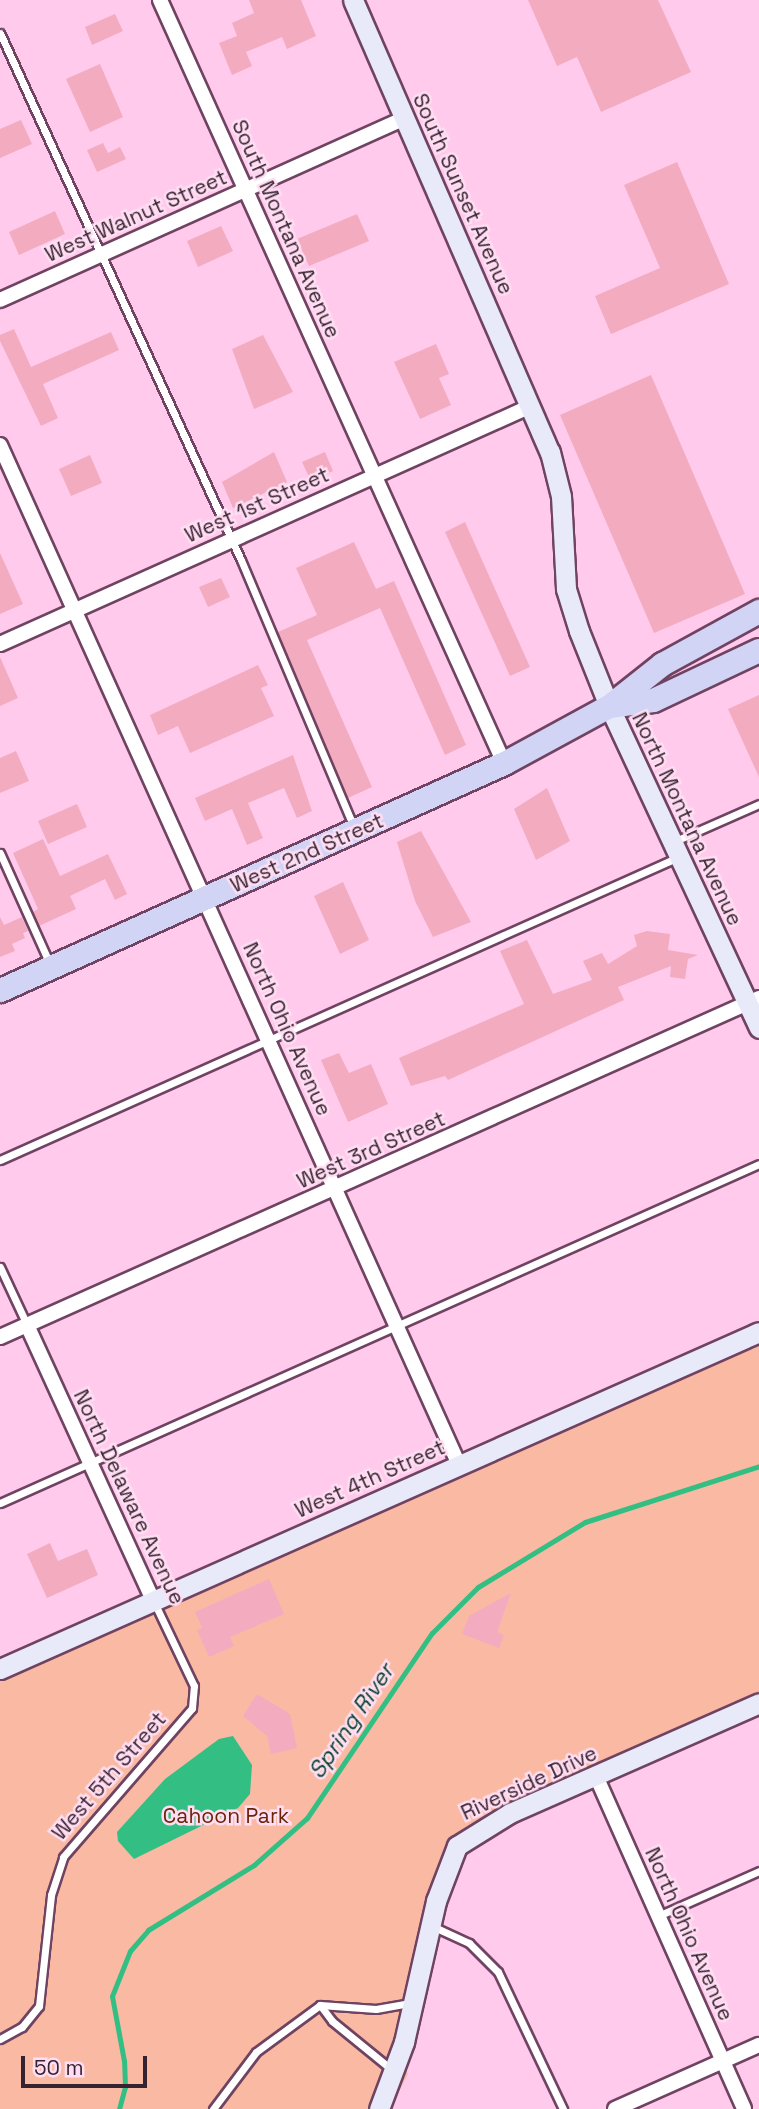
<!DOCTYPE html>
<html>
<head>
<meta charset="utf-8">
<style>
	body { margin:0 }
	#map { position:relative; width:759px; height:2109px; overflow:hidden; background:#ffcaec; font-family:"Space Grotesk",sans-serif }
	div>[style] { position:absolute }
	[style*='--x'] { left:calc(var(--x)*1px); top:calc(var(--y)*1px); width:calc(var(--w)*1px); rotate:calc(var(--a)*1deg) }
	.green>* { inset:0; background:#fab9a3 }
	.water>* { inset:0; background:#33bf83 }
	.stream>* { height:5px; margin:-2.5px; padding:0 2.5px; transform-origin:2.5px; border-radius:2.5px; background:#33bf83 }
	.building>* { inset:0; background:#f3abc0 }
	.roads { filter:drop-shadow(2px 0 #6f4361) drop-shadow(-2px 0 #6f4361) drop-shadow(0 2px #6f4361) drop-shadow(0 -2px #6f4361) }
	.lane>* { height:7px; margin:-3.5px; padding:0 3.5px; transform-origin:3.5px; border-radius:3.5px; background:#fff }
	.street>* { height:14px; margin:-7px; padding:0 7px; transform-origin:7px; border-radius:7px; background:#fff }
	.secondary>* { height:19px; margin:-9.5px; padding:0 9.5px; transform-origin:9.5px; border-radius:9.5px; background:#e8eafa }
	.primary>* { height:23px; margin:-11.5px; padding:0 11.5px; transform-origin:11.5px; border-radius:11.5px; background:#d1d4f5 }
	span { translate:-50% -50%; white-space:nowrap; text-align:center; line-height:1.15; -webkit-text-stroke:5px #ffdef3; paint-order:stroke }
	.street-label { font-size:21px; color:#372330 }
	.park-label { font-size:21px; color:#692306 }
	.water-label { font-size:23px; color:#0c452c; font-style:italic }
	.scale { position:absolute; left:21px; top:2056px; width:126px; height:32px; box-sizing:border-box; border:4px solid #372330; border-top:0; padding-left:9px; font-size:21px; line-height:24px; white-space:nowrap; color:#372330; -webkit-text-stroke:5px #ffdef3; paint-order:stroke }
</style>
</head>
<body>
<div id="map">
	<div class="green">
		<div style="clip-path:polygon(759px 1332px,759px 1703px,457px 1846px,403px 2060px,408px 2074px,392px 2105px,386px 2109px,0 2109px,0 1669px)"></div>
	</div>
	<div class="water">
		<div style="clip-path:polygon(233px 1736px,252px 1765px,250px 1794px,238px 1808px,134px 1859px,118px 1841px,117px 1832px,165px 1779px,219px 1739px)"></div>
	</div>
	<div class="stream">
		<div style="--x:119;--y:2109;--w:23;--a:-75"></div>
		<div style="--x:125;--y:2087;--w:26;--a:-92"></div>
		<div style="--x:124;--y:2061;--w:66;--a:-100.5"></div>
		<div style="--x:112;--y:1996;--w:48;--a:-68.2"></div>
		<div style="--x:130;--y:1951;--w:28;--a:-49"></div>
		<div style="--x:148;--y:1930;--w:124;--a:-31.5"></div>
		<div style="--x:254;--y:1865;--w:71;--a:-41.6"></div>
		<div style="--x:307;--y:1818;--w:223;--a:-56"></div>
		<div style="--x:432;--y:1633;--w:65;--a:-45"></div>
		<div style="--x:478;--y:1587;--w:125;--a:-31.3"></div>
		<div style="--x:585;--y:1522;--w:183;--a:-17.8"></div>
	</div>
	<div class="building">
		<div style="clip-path:polygon(249px 0,301px 0,316px 36px,287px 49px,282px 37px,246px 52px,252px 66px,232px 75px,219px 43px,237px 36px,232px 23px,254px 13px)"></div>
		<div style="clip-path:polygon(528px 0,658px 0,691px 72px,601px 112px,577px 57px,557px 66px)"></div>
		<div style="clip-path:polygon(115px 14px,123px 31px,92px 45px,85px 27px)"></div>
		<div style="clip-path:polygon(100px 64px,123px 117px,90px 132px,66px 79px)"></div>
		<div style="clip-path:polygon(21px 120px,32px 144px,0 158px,0 129px)"></div>
		<div style="clip-path:polygon(103px 143px,108px 153px,120px 147px,126px 159px,97px 172px,87px 150px)"></div>
		<div style="clip-path:polygon(677px 162px,729px 284px,611px 334px,595px 296px,660px 268px,624px 185px)"></div>
		<div style="clip-path:polygon(55px 211px,65px 234px,19px 255px,9px 232px)"></div>
		<div style="clip-path:polygon(357px 214px,369px 241px,309px 266px,297px 239px)"></div>
		<div style="clip-path:polygon(221px 226px,233px 251px,198px 267px,187px 241px)"></div>
		<div style="clip-path:polygon(14px 329px,31px 367px,111px 332px,119px 350px,43px 384px,58px 418px,41px 426px,0 341px,0 335px)"></div>
		<div style="clip-path:polygon(263px 335px,293px 392px,254px 409px,232px 349px)"></div>
		<div style="clip-path:polygon(436px 344px,449px 374px,439px 378px,451px 405px,420px 419px,394px 362px)"></div>
		<div style="clip-path:polygon(651px 375px,745px 594px,654px 633px,560px 415px)"></div>
		<div style="clip-path:polygon(274px 452px,287px 482px,233px 508px,222px 482px)"></div>
		<div style="clip-path:polygon(325px 452px,333px 471px,311px 481px,302px 462px)"></div>
		<div style="clip-path:polygon(90px 455px,102px 483px,71px 496px,59px 469px)"></div>
		<div style="clip-path:polygon(465px 522px,530px 667px,510px 676px,445px 532px)"></div>
		<div style="clip-path:polygon(354px 542px,376px 589px,394px 581px,466px 745px,445px 755px,380px 608px,307px 640px,372px 787px,348px 798px,278px 632px,317px 615px,296px 568px)"></div>
		<div style="clip-path:polygon(0 553px,23px 604px,0 614px)"></div>
		<div style="clip-path:polygon(221px 578px,230px 597px,208px 607px,199px 587px)"></div>
		<div style="clip-path:polygon(0 657px,18px 698px,0 706px)"></div>
		<div style="clip-path:polygon(258px 665px,268px 685px,261px 688px,274px 716px,190px 753px,178px 726px,158px 735px,150px 715px)"></div>
		<div style="clip-path:polygon(759px 695px,759px 777px,728px 709px)"></div>
		<div style="clip-path:polygon(16px 751px,29px 781px,0 793px,0 758px)"></div>
		<div style="clip-path:polygon(293px 755px,312px 811px,297px 818px,284px 788px,248px 803px,263px 838px,247px 845px,232px 809px,205px 821px,195px 798px)"></div>
		<div style="clip-path:polygon(547px 788px,570px 841px,536px 860px,514px 809px)"></div>
		<div style="clip-path:polygon(77px 804px,87px 827px,48px 844px,38px 821px)"></div>
		<div style="clip-path:polygon(421px 831px,471px 922px,433px 937px,415px 901px,397px 842px)"></div>
		<div style="clip-path:polygon(43px 839px,60px 876px,108px 854px,127px 894px,115px 900px,105px 879px,70px 896px,76px 909px,39px 926px,33px 912px,38px 909px,13px 853px)"></div>
		<div style="clip-path:polygon(343px 882px,369px 940px,340px 954px,314px 896px)"></div>
		<div style="clip-path:polygon(0 917px,4px 925px,22px 917px,28px 931px,23px 933px,25px 938px,12px 944px,15px 951px,0 957px)"></div>
		<div style="clip-path:polygon(647px 931px,670px 934px,668px 950px,698px 955px,688px 959px,685px 979px,670px 977px,671px 966px,618px 987px,624px 1000px,448px 1080px,445px 1076px,411px 1086px,399px 1058px,524px 1004px,500px 951px,527px 940px,553px 994px,592px 980px,583px 961px,602px 953px,608px 964px,637px 946px,634px 935px)"></div>
		<div style="clip-path:polygon(339px 1053px,349px 1073px,371px 1064px,388px 1104px,348px 1122px,321px 1060px)"></div>
		<div style="clip-path:polygon(50px 1543px,58px 1561px,87px 1549px,98px 1575px,47px 1598px,27px 1554px)"></div>
		<div style="clip-path:polygon(269px 1579px,284px 1614px,230px 1637px,234px 1646px,209px 1657px,197px 1630px,202px 1628px,195px 1612px)"></div>
		<div style="clip-path:polygon(511px 1593px,497px 1632px,504px 1635px,499px 1648px,462px 1634px,469px 1616px)"></div>
		<div style="clip-path:polygon(257px 1694px,290px 1714px,297px 1748px,271px 1754px,267px 1736px,243px 1716px)"></div>
	</div>
	<div class="roads">
		<div class="lane">
			<div style="--x:0;--y:33;--w:579;--a:65.43"></div>
			<div style="--x:241;--y:560;--w:291;--a:67.1"></div>
			<div style="--x:673;--y:842;--w:94;--a:-23.8"></div>
			<div style="--x:0;--y:853;--w:122;--a:65.8"></div>
			<div style="--x:0;--y:1160;--w:740;--a:-24.07"></div>
			<div style="--x:0;--y:1267;--w:64;--a:65"></div>
			<div style="--x:0;--y:1503;--w:831;--a:-24.07"></div>
			<div style="--x:658;--y:1916;--w:111;--a:-24"></div>
			<div style="--x:432;--y:1926;--w:41;--a:24.7"></div>
			<div style="--x:469;--y:1943;--w:41;--a:45"></div>
			<div style="--x:498;--y:1972;--w:152;--a:64.6"></div>
			<div style="--x:320;--y:2005;--w:20;--a:53"></div>
			<div style="--x:332;--y:2021;--w:76;--a:39.1"></div>
			<div style="--x:0;--y:2039;--w:25;--a:-29"></div>
			<div style="--x:22;--y:2027;--w:27;--a:-51"></div>
			<div style="--x:39;--y:2006;--w:112;--a:-83.8"></div>
			<div style="--x:51;--y:1895;--w:40;--a:-72"></div>
			<div style="--x:63;--y:1857;--w:197;--a:-49.1"></div>
			<div style="--x:192;--y:1708;--w:22;--a:-85"></div>
			<div style="--x:194;--y:1686;--w:93;--a:-115.5"></div>
			<div style="--x:213;--y:2109;--w:71;--a:-53"></div>
			<div style="--x:256;--y:2052;--w:79;--a:-36.3"></div>
			<div style="--x:320;--y:2005;--w:56;--a:4.1"></div>
			<div style="--x:376;--y:2009;--w:35;--a:-10"></div>
		</div>
		<div class="street">
			<div style="--x:160;--y:0;--w:837;--a:65.73"></div>
			<div style="--x:0;--y:300;--w:444;--a:-24.2"></div>
			<div style="--x:0;--y:445;--w:1119;--a:65.77"></div>
			<div style="--x:0;--y:644;--w:582;--a:-24.14"></div>
			<div style="--x:27;--y:1325;--w:302;--a:65.4"></div>
			<div style="--x:0;--y:1337;--w:831;--a:-24.07"></div>
			<div style="--x:596;--y:1776;--w:364;--a:66"></div>
			<div style="--x:615;--y:2109;--w:158;--a:-24"></div>
		</div>
		<div class="secondary">
			<div style="--x:353;--y:0;--w:493;--a:66.5"></div>
			<div style="--x:550;--y:452;--w:45;--a:76"></div>
			<div style="--x:561;--y:496;--w:93;--a:86.9"></div>
			<div style="--x:566;--y:589;--w:44;--a:72.8"></div>
			<div style="--x:579;--y:631;--w:81;--a:68.2"></div>
			<div style="--x:609;--y:706;--w:355;--a:65"></div>
			<div style="--x:0;--y:1669;--w:830;--a:-23.94"></div>
			<div style="--x:379;--y:2109;--w:72;--a:-69.5"></div>
			<div style="--x:404;--y:2042;--w:145;--a:-77.2"></div>
			<div style="--x:436;--y:1901;--w:59;--a:-69.1"></div>
			<div style="--x:457;--y:1846;--w:62;--a:-31.9"></div>
			<div style="--x:510;--y:1813;--w:272;--a:-23.8"></div>
		</div>
		<div class="primary">
			<div style="--x:609;--y:706;--w:44;--a:-7.8"></div>
			<div style="--x:653;--y:700;--w:117;--a:-25.3"></div>
			<div style="--x:0;--y:990;--w:553;--a:-24.25"></div>
			<div style="--x:504;--y:763;--w:119;--a:-28.5"></div>
			<div style="--x:609;--y:706;--w:68;--a:-38.4"></div>
			<div style="--x:662;--y:664;--w:111;--a:-28.7"></div>
		</div>
	</div>
	<div class="street-label">
		<span style="left:463px;top:194px;rotate:66deg">South Sunset Avenue</span>
		<span style="left:136px;top:216px;rotate:-24deg">West Walnut Street</span>
		<span style="left:286px;top:229px;rotate:66deg">South Montana Avenue</span>
		<span style="left:257px;top:505px;rotate:-24deg">West 1st Street</span>
		<span style="left:687px;top:819px;rotate:65deg">North Montana Avenue</span>
		<span style="left:307px;top:853px;rotate:-24deg">West 2nd Street</span>
		<span style="left:287px;top:1029px;rotate:66deg">North Ohio Avenue</span>
		<span style="left:371px;top:1150px;rotate:-24deg">West 3rd Street</span>
		<span style="left:370px;top:1479px;rotate:-24deg">West 4th Street</span>
		<span style="left:129px;top:1497px;rotate:65deg">North Delaware Avenue</span>
		<span style="left:109px;top:1776px;rotate:-49deg">West 5th Street</span>
		<span style="left:529px;top:1783px;rotate:-25deg">Riverside Drive</span>
		<span style="left:689px;top:1934px;rotate:66deg">North Ohio Avenue</span>
	</div>
	<div class="park-label">
		<span style="left:226px;top:1816px">Cahoon Park</span>
	</div>
	<div class="water-label">
		<span style="left:351px;top:1721px;rotate:-56deg">Spring River</span>
	</div>
	<div class="scale">50 m</div>
</div>
</body>
</html>
